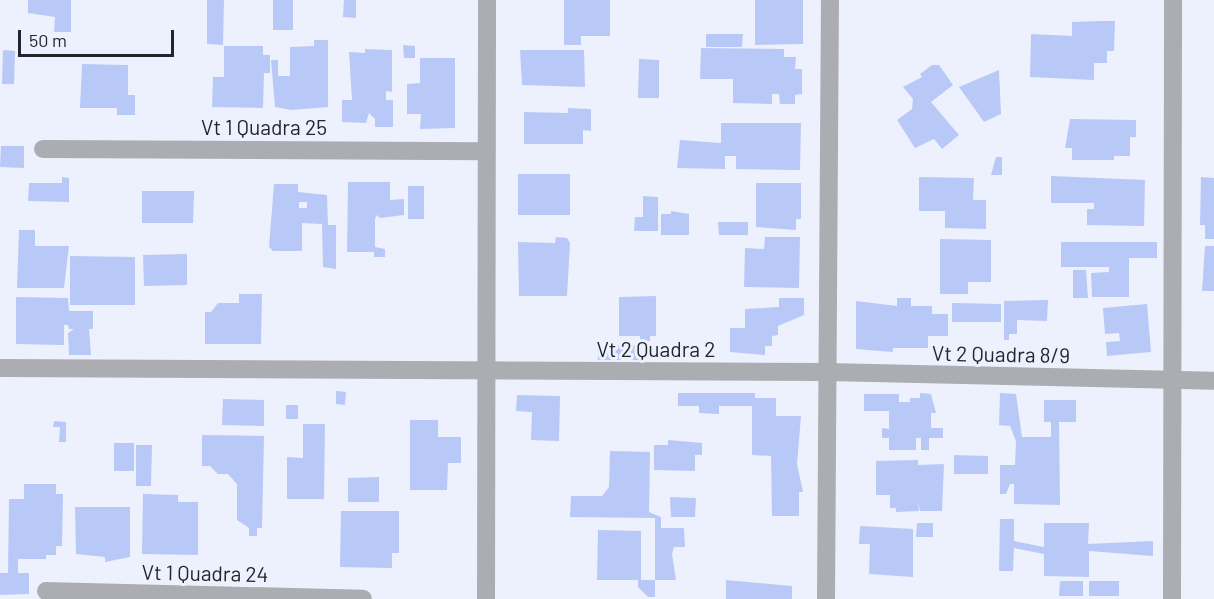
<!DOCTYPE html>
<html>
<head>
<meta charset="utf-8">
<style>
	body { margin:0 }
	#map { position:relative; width:1214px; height:599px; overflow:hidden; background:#edf1fe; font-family:Barlow,sans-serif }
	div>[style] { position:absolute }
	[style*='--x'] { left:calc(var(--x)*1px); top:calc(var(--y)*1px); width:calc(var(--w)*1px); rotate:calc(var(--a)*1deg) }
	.building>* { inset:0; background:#b9c9f7 }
	.minor>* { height:18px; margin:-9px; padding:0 9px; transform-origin:9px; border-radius:9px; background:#abadb2 }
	span { translate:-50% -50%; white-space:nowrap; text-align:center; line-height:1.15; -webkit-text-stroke:6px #edf1fe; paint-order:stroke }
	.street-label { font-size:21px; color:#24252a }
	.scale { position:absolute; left:18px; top:30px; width:156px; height:27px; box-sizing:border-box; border:3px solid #24252a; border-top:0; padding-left:8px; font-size:18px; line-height:21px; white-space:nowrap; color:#24252a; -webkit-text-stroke:4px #edf1fe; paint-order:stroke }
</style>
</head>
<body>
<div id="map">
	<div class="building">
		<div style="clip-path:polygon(28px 0,71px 0,71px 32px,54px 32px,55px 17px,28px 13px)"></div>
		<div style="clip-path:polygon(207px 0,224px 0,223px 45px,207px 44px)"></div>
		<div style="clip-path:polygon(273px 0,293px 0,293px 30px,273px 30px)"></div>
		<div style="clip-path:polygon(344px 0,356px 0,356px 18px,343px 17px)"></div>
		<div style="clip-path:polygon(564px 0,610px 0,610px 36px,581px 36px,581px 45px,564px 45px)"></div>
		<div style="clip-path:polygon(755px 0,803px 0,803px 44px,755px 45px)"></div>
		<div style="clip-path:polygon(1101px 21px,1115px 21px,1114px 51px,1107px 51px,1107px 63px,1094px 63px,1094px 80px,1030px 77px,1031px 34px,1072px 36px,1072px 22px)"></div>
		<div style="clip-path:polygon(706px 34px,743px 34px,742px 47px,706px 47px)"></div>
		<div style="clip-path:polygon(314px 40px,328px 40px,328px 107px,292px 110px,275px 107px,271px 60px,278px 60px,278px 76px,290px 76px,290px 47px,314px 46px)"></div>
		<div style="clip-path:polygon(403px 45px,415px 46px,415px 58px,404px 58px)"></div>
		<div style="clip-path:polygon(224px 46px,263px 46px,263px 55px,270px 55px,270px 73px,264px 73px,263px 108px,212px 107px,213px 77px,224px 77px)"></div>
		<div style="clip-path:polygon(701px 48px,784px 49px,784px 57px,796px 57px,795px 69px,802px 69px,802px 94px,795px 95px,795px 104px,780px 104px,779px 94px,772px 94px,772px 104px,733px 103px,733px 79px,700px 79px)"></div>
		<div style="clip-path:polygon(365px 49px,392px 50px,392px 92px,386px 91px,386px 100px,393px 100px,393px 127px,375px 127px,375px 119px,369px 113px,366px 123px,342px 122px,342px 100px,352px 100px,349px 52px,365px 53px)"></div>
		<div style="clip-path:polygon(3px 50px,15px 51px,14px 84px,2px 84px)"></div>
		<div style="clip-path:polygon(520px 50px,584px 50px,585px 87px,522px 85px)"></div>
		<div style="clip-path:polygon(420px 58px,455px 58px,455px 128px,420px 129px,421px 114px,407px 114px,407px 84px,420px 83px)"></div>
		<div style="clip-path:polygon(639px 59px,659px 60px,659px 98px,638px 98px)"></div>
		<div style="clip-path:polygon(82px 64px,128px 65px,128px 95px,135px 95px,135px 115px,117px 115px,117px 108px,80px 108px)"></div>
		<div style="clip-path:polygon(932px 65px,939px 65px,953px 85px,931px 102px,959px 135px,942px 149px,934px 139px,915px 148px,897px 120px,912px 109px,913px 99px,903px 87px,922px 77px,920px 74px)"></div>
		<div style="clip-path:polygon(999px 70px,1001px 114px,984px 122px,959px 87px)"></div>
		<div style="clip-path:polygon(568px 108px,591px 109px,591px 131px,583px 130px,583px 144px,524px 144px,524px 112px,568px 113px)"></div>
		<div style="clip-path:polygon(1070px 119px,1136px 120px,1136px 137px,1130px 137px,1130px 156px,1114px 156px,1114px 160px,1072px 160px,1072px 148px,1065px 148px)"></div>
		<div style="clip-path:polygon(721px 123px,801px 123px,800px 170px,736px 169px,736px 156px,725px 156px,725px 169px,677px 168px,680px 140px,721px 143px)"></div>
		<div style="clip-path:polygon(1px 146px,24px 146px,24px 168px,0 167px)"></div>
		<div style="clip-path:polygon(996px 157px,1002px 157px,1002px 175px,991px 175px)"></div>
		<div style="clip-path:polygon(518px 174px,570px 174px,570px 215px,518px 215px)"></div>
		<div style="clip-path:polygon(1051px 176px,1145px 180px,1144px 226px,1087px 225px,1087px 209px,1094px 209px,1094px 203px,1051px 203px)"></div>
		<div style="clip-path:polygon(62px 177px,69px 178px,69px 202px,28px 201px,29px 183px,62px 183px)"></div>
		<div style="clip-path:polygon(919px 177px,974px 178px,973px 200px,986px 200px,986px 229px,945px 228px,945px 211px,919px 211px)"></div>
		<div style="clip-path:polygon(1201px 177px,1214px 178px,1214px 239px,1205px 239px,1205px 225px,1200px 225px)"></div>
		<div style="clip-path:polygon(348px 182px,390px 182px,390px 200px,404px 199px,404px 215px,380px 218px,377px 215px,375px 219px,375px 247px,385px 249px,385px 257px,374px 257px,374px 252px,347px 252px)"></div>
		<div style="clip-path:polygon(756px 183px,801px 183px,801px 219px,796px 219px,796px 230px,756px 227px)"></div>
		<div style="clip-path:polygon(evenodd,274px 184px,298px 184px,298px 192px,327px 195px,328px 225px,336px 225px,336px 269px,323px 267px,322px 224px,302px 223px,302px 251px,273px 251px,269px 247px,274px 184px,299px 202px,307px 202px,307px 208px,299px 208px,299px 202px)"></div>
		<div style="clip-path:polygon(408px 186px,424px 186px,424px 219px,408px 219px)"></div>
		<div style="clip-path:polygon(142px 191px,194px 191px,193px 223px,142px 223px)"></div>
		<div style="clip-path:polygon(643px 196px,658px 197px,658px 231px,634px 231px,635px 217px,643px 217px)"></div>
		<div style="clip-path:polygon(671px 211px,689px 214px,689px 235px,661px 235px,661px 214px,671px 214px)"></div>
		<div style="clip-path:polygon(718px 222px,748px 222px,748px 235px,719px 235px)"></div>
		<div style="clip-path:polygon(19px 230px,35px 230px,35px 246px,69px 246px,64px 288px,17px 288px)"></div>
		<div style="clip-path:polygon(556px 237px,567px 238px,570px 243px,567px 296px,519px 296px,518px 242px,555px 243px)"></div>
		<div style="clip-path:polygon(765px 237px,800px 237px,799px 288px,744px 287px,745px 248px,764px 249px)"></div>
		<div style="clip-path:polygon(940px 239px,991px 240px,991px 282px,968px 282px,968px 294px,940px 294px)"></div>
		<div style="clip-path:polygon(1061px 242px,1157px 242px,1157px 258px,1129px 258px,1129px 297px,1092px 297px,1091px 273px,1109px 272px,1109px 267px,1061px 267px)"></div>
		<div style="clip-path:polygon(1205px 246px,1214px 246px,1214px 291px,1202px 291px)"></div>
		<div style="clip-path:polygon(187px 254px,187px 285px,144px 286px,143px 255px)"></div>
		<div style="clip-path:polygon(70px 256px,135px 257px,135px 305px,70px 305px)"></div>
		<div style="clip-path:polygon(1073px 270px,1086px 270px,1088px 298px,1073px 298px)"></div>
		<div style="clip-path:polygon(239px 294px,262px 294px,261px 344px,205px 344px,205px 312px,211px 312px,218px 303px,239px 303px)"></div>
		<div style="clip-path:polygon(656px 296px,656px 336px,650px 336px,650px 341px,640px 341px,640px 336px,619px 336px,619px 297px)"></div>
		<div style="clip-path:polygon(16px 297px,68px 298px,69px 311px,93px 311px,93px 329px,89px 329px,91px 355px,69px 355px,68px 333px,74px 329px,69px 329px,68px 325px,64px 325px,64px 345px,16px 344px)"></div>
		<div style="clip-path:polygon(779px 298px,804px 298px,804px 315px,778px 326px,778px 335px,772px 336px,772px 346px,765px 346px,765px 355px,730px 352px,730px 328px,745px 328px,745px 309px,779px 307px)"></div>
		<div style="clip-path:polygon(897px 298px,911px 298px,911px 306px,932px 306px,932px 314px,948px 314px,948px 336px,928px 336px,928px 348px,893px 348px,893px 352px,856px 349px,856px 301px,897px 306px)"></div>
		<div style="clip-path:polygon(1048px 300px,1047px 321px,1017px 320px,1017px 334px,1009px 334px,1009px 340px,1004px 340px,1004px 301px)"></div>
		<div style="clip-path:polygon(952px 303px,1001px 304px,1001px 322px,952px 322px)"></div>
		<div style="clip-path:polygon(1147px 304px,1151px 352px,1107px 356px,1106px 342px,1120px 341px,1119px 333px,1105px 334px,1103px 308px)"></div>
		<div style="clip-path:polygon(602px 345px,642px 345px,642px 360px,598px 360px,598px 347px)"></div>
		<div style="clip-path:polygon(336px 391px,346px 392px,345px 405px,336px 404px)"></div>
		<div style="clip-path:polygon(678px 393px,755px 393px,755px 398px,776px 398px,776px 416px,801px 416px,797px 464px,803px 492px,799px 492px,799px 516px,772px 516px,771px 456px,752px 455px,752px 406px,719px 406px,719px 414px,699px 413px,699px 406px,678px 406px)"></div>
		<div style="clip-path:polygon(920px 393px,931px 394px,936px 413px,931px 413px,931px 428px,943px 428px,943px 438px,929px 438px,929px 450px,921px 450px,921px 438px,916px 438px,916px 450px,889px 450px,889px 438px,882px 438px,882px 428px,889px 429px,889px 411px,864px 411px,864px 394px,899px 394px,899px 402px,910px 402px,910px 398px,920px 398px)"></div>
		<div style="clip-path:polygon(1000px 393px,1016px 394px,1022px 437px,1051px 437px,1051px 422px,1044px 422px,1044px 400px,1076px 400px,1076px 422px,1059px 422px,1060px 505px,1014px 504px,1014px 484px,1010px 484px,1006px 494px,1000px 494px,1000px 465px,1015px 465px,1016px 441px,1010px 426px,999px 425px)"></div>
		<div style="clip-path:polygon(517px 395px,560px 396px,559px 441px,531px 440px,532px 412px,516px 411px)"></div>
		<div style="clip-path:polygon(223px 399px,264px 400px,264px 426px,222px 425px)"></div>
		<div style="clip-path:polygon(286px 405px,298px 405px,298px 419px,286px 419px)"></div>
		<div style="clip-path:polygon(410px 420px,438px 420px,438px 437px,461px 437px,461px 463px,448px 463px,447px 490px,410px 490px)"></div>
		<div style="clip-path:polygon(54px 421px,66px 422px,66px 442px,59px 442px,60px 427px,53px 427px)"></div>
		<div style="clip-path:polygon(303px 424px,325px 424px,324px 499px,287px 499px,287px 457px,303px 458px)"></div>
		<div style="clip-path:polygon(202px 435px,264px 436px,262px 528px,257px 528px,257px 536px,249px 536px,249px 528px,237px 520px,237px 484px,228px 474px,218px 474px,210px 466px,202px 466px)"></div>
		<div style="clip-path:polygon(668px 440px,702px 443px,702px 455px,695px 455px,695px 471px,654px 470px,654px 445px,668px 445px)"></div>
		<div style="clip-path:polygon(114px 443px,134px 443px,134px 471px,114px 471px)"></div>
		<div style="clip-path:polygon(136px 445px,152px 445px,151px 486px,136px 486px)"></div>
		<div style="clip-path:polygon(610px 451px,650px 452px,649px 512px,661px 517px,661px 528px,684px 528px,685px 547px,674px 547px,672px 554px,676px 580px,655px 580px,655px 518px,570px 517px,571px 496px,602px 496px,609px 487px)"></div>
		<div style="clip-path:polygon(954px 455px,988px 456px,988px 474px,954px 474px)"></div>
		<div style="clip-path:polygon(918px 460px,918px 465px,944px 464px,942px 511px,920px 511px,918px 502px,919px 511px,896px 512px,896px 508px,890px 508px,890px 495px,876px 495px,876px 461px)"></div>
		<div style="clip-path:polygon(379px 477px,379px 502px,348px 502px,348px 478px)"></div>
		<div style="clip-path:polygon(24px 484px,56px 484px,56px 494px,63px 494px,62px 546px,56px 546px,56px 555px,46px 555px,46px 559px,18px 559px,18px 573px,29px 573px,29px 594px,0 595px,0 573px,8px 573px,9px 499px,24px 499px)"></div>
		<div style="clip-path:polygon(143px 494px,178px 495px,178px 502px,198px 502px,198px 555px,142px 554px)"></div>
		<div style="clip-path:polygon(670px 497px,696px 498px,695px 517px,671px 517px)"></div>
		<div style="clip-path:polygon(75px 507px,130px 507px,130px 557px,105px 562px,105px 557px,76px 554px)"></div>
		<div style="clip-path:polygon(341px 511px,399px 511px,399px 553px,392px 553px,392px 568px,340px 567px)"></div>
		<div style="clip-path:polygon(1000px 519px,1014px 519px,1014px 541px,1044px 547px,1044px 523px,1089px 523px,1088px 544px,1153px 541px,1153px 556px,1089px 551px,1089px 577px,1044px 576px,1044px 554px,1014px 548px,1013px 571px,999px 571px)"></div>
		<div style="clip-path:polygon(917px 523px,933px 523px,933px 537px,916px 537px)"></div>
		<div style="clip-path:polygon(860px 526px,913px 529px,913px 577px,869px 574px,870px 544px,859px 544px)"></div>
		<div style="clip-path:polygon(598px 530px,641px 531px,641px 580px,655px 580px,655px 597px,648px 597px,638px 587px,638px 580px,597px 580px)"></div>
		<div style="clip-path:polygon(726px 580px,792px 586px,792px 599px,726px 599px)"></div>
		<div style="clip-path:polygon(1060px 581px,1083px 581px,1083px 596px,1059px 596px)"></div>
		<div style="clip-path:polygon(1089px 581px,1119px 581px,1119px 596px,1089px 596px)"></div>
	</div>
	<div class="minor">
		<div style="--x:43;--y:149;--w:441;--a:0.3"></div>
		<div style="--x:0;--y:368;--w:828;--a:0.28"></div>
		<div style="--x:828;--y:372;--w:386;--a:1.3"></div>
		<div style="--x:46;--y:591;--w:317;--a:1.4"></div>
		<div style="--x:486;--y:599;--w:599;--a:-89.9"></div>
		<div style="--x:826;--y:599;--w:599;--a:-89.62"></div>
		<div style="--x:1172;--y:599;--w:599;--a:-89.9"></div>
	</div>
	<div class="street-label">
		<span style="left:264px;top:127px">Vt 1 Quadra 25</span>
		<span style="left:656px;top:349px">Vt 2 Quadra 2</span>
		<span style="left:1001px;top:354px;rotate:1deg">Vt 2 Quadra 8/9</span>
		<span style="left:205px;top:573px;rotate:1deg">Vt 1 Quadra 24</span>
	</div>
	<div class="scale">50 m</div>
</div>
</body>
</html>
